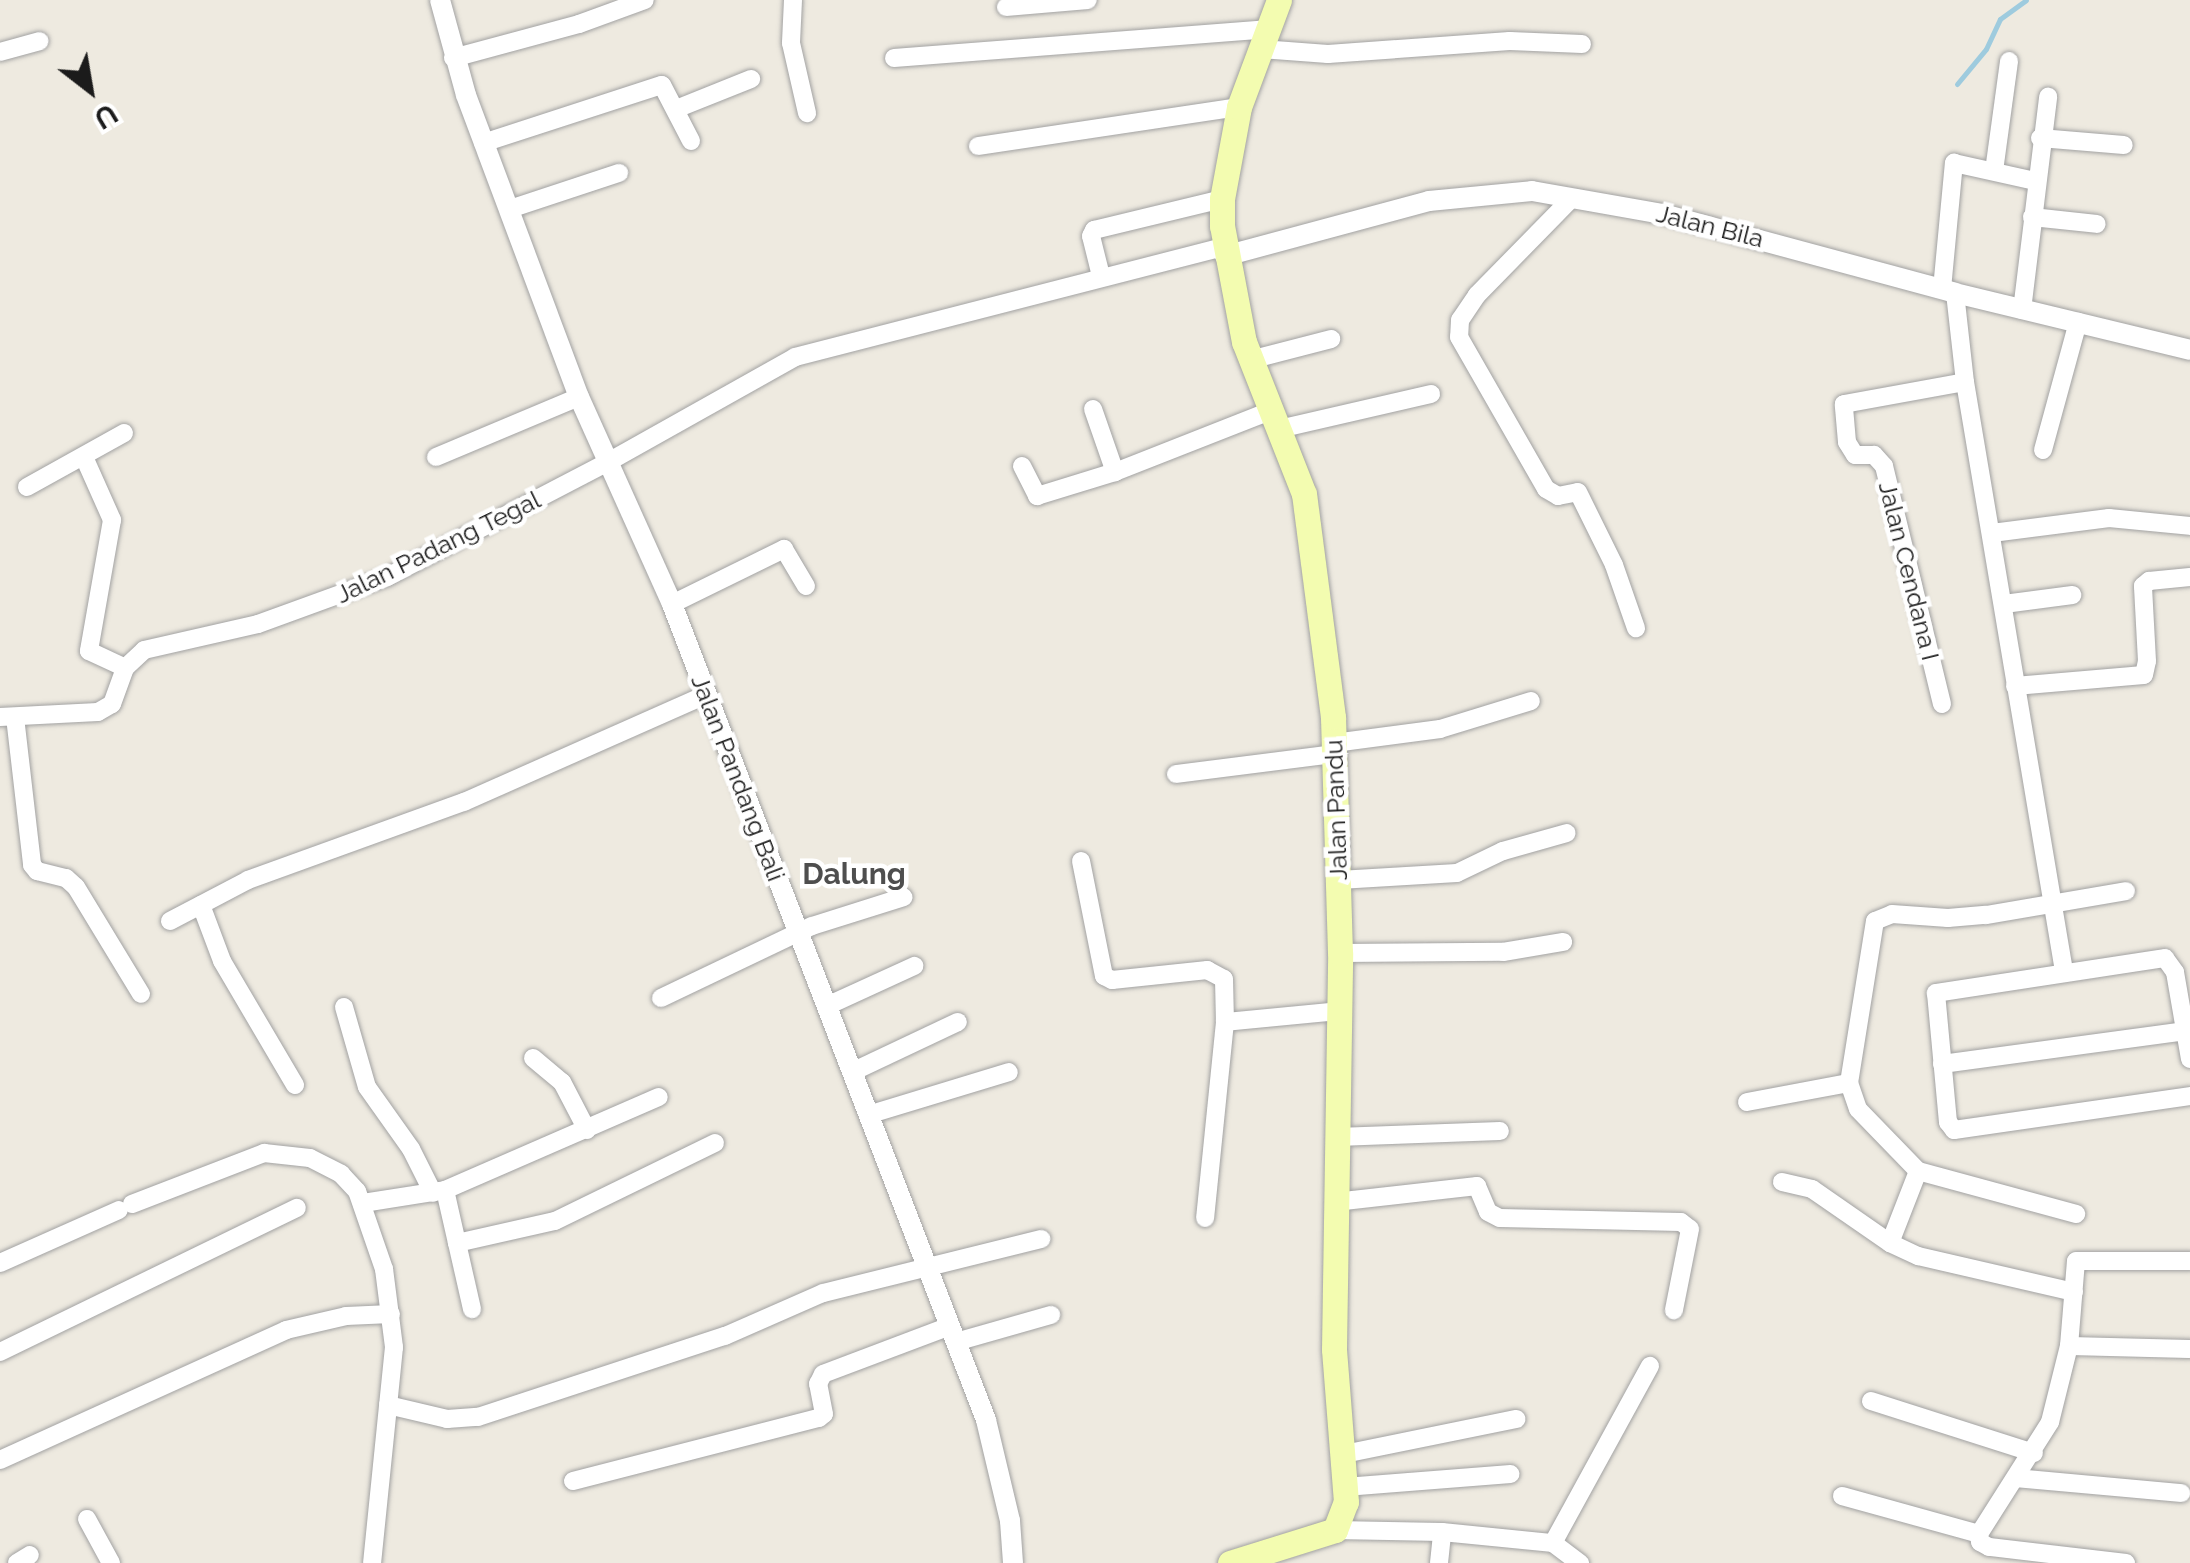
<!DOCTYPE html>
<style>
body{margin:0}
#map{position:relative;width:2190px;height:1563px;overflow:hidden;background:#eeeae0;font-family:Raleway,sans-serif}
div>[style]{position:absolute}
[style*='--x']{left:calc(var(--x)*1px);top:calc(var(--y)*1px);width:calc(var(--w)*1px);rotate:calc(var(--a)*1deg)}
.stream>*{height:5px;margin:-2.5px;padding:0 2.5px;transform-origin:2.5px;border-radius:2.5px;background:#9ecbde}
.roads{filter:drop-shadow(0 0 2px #a2a2a2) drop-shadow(0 0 2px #a2a2a2)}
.minor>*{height:18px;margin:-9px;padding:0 9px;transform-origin:9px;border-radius:9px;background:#fff}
.tertiary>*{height:20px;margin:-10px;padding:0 10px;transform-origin:10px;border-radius:10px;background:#fff}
.secondary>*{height:25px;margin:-12.5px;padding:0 12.5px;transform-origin:12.5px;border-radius:12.5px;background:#f3fcb0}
span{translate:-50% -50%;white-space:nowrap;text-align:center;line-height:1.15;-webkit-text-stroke:9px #fff;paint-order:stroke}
.street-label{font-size:25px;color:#1b1b1b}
.quarter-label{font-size:30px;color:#4e4e4e;font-weight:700}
.north{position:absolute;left:40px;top:40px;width:100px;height:100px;-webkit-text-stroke:8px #fff;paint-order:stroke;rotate:149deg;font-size:28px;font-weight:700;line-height:40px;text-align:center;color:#1b1b1b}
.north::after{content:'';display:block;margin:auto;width:35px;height:45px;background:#1b1b1b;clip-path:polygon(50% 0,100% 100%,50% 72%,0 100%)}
</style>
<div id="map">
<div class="stream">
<div style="--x:1957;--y:84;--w:45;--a:-50.4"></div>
<div style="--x:1986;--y:49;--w:33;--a:-65"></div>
<div style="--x:2000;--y:19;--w:32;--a:-36"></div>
</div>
<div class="roads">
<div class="minor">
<div style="--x:793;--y:0;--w:43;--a:92.7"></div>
<div style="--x:791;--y:43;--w:72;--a:77.1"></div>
<div style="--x:1006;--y:7;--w:82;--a:-4.9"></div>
<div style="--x:1261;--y:49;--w:67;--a:4.3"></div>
<div style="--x:1328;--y:54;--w:182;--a:-4.1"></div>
<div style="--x:1510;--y:41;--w:72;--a:2.4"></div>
<div style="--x:0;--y:52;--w:41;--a:-15.4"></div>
<div style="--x:453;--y:58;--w:131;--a:-15.1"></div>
<div style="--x:579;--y:24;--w:70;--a:-20"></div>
<div style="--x:894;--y:58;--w:377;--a:-4.4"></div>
<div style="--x:676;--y:109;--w:81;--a:-21.8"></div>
<div style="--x:2040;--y:138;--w:84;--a:4.8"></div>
<div style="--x:483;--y:143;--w:188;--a:-18"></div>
<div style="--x:662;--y:85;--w:63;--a:62.6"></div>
<div style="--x:978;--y:146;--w:264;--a:-8.5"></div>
<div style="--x:1994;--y:171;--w:111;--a:-82.2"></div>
<div style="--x:1572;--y:198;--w:136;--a:134.4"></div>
<div style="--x:1477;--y:295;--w:30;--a:124"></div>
<div style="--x:1460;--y:320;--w:17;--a:93"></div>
<div style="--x:1459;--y:337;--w:175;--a:60.2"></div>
<div style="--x:1546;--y:489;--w:14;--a:30"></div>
<div style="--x:1558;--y:496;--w:20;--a:-11"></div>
<div style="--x:1578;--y:492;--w:81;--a:63.7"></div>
<div style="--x:1614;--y:565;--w:67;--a:70.8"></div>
<div style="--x:510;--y:209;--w:115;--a:-18.3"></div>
<div style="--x:2032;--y:217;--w:65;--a:6.1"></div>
<div style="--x:1100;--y:272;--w:37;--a:-104"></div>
<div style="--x:1091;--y:236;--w:7;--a:-63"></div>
<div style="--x:1094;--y:230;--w:132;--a:-13.6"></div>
<div style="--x:1942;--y:289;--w:127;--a:-84.6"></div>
<div style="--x:1954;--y:163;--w:83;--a:12.5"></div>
<div style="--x:1955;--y:293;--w:90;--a:83.6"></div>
<div style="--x:1965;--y:382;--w:597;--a:80.46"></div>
<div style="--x:2022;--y:310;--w:215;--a:-83"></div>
<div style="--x:1250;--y:360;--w:84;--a:-14.5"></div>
<div style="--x:1093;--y:409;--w:67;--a:70.8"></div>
<div style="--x:1279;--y:429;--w:156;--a:-13"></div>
<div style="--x:2043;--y:450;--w:133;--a:-74.7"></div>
<div style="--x:84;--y:457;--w:69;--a:66"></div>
<div style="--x:112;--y:520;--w:133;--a:100"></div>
<div style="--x:89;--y:651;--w:40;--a:25"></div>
<div style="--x:436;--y:457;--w:155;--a:-22.8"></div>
<div style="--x:1022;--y:466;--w:34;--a:63"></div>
<div style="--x:1037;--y:496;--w:82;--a:-17.1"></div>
<div style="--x:1115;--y:472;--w:167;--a:-21.5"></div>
<div style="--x:27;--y:487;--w:111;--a:-29.1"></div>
<div style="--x:1992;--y:533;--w:118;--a:-7.3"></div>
<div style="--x:2109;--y:518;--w:81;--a:5.6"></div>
<div style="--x:672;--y:604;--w:125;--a:-26.2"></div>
<div style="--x:784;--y:549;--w:43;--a:59.3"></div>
<div style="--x:2004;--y:604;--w:69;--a:-7.5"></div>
<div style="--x:2015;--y:686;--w:129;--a:-4.9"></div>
<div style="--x:2144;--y:675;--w:14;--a:-78"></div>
<div style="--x:2147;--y:661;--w:75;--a:-93.1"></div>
<div style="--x:2143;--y:586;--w:8;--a:-40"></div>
<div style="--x:2149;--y:581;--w:41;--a:-5.6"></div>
<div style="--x:1942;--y:704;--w:245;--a:-103.7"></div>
<div style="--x:1884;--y:466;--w:15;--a:-132"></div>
<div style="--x:1874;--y:455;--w:19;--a:180"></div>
<div style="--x:1855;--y:455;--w:15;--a:-122"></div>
<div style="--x:1847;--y:442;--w:38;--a:-95"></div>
<div style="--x:1844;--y:404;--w:123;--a:-10.3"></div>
<div style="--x:0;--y:717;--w:98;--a:-2.9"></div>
<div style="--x:98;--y:712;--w:16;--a:-30"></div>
<div style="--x:112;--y:704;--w:38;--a:-70"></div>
<div style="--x:125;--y:668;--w:26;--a:-43"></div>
<div style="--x:144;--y:650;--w:117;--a:-12.8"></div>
<div style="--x:258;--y:624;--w:137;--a:-20"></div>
<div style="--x:387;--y:577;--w:251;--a:-27.5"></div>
<div style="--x:610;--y:461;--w:212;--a:-29.3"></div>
<div style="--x:795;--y:357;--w:443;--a:-14.4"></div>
<div style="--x:15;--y:717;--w:149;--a:83.4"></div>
<div style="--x:32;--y:865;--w:8;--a:50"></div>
<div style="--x:37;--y:871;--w:30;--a:14"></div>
<div style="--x:66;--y:878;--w:13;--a:42"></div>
<div style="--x:76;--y:887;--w:125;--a:58.7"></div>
<div style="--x:1334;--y:743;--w:107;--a:-7.5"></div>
<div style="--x:1440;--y:729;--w:95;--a:-17.1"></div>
<div style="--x:1176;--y:774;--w:159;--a:-7.2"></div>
<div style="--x:1081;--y:861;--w:117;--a:78.7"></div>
<div style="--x:1104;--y:976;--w:9;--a:27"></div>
<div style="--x:1112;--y:980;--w:96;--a:-6"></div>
<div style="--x:1207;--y:970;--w:19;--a:28"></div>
<div style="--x:1224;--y:979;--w:43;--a:88.7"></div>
<div style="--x:1225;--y:1022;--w:197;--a:95.8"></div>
<div style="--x:1339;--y:880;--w:118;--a:-3.4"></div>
<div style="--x:1457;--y:873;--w:51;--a:-25.6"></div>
<div style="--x:1503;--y:851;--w:66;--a:-15.7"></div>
<div style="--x:201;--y:905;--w:60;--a:69.4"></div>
<div style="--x:222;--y:961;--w:144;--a:59.5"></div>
<div style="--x:170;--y:921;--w:88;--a:-27.7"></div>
<div style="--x:248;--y:880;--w:230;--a:-19.9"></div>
<div style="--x:464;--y:802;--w:265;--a:-23.9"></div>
<div style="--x:1340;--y:953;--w:163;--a:-0.4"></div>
<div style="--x:1503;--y:952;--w:61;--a:-9.5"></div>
<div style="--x:661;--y:998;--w:167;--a:-25.5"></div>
<div style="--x:812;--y:926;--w:96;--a:-17.5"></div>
<div style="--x:829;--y:1005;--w:94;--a:-24.6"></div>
<div style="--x:344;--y:1007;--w:83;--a:74"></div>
<div style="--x:367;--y:1087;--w:76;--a:54.6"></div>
<div style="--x:411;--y:1149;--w:49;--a:63.4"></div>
<div style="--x:1225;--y:1022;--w:115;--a:-5.5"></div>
<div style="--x:533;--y:1058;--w:38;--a:40"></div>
<div style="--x:562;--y:1082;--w:54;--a:62.5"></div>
<div style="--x:2190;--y:1059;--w:88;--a:-99.8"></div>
<div style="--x:2175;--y:972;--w:17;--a:-126"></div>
<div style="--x:2165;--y:958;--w:232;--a:171.3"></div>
<div style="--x:1936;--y:993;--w:130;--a:84.7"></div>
<div style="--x:1948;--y:1122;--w:10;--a:53"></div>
<div style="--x:1954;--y:1130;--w:238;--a:-8.2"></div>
<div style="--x:1942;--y:1064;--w:246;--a:-7.7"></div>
<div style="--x:852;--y:1072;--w:117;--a:-25.3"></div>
<div style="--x:1747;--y:1102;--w:104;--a:-10.6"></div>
<div style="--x:871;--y:1114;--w:144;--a:-16.9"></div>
<div style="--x:1337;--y:1137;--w:163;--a:-2.1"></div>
<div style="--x:1918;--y:1171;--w:86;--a:-134.1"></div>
<div style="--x:1858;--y:1109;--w:28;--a:-109"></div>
<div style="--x:1849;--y:1083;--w:164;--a:-80.9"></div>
<div style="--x:1875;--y:921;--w:18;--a:-22"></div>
<div style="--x:1892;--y:914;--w:56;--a:4.1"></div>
<div style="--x:1948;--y:918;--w:38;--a:-5"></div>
<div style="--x:1986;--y:915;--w:142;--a:-9.7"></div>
<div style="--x:1918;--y:1171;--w:164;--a:15.2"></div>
<div style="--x:1782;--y:1182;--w:31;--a:13"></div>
<div style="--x:1812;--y:1189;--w:95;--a:34.7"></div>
<div style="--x:1890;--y:1243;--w:31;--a:25"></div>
<div style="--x:1918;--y:1256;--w:160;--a:13"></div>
<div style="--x:445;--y:1190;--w:54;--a:77.2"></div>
<div style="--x:457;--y:1243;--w:100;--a:-12.7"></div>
<div style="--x:555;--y:1221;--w:178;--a:-26"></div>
<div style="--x:1335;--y:1202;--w:143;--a:-6.4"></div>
<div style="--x:1477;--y:1186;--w:28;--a:67"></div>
<div style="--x:1488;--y:1212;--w:13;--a:27"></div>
<div style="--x:1500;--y:1218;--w:181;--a:1.3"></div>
<div style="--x:1681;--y:1222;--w:11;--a:38"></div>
<div style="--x:1690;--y:1229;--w:83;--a:101.2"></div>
<div style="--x:363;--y:1203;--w:83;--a:-9"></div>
<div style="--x:445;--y:1190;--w:233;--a:-23.5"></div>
<div style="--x:132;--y:1204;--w:142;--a:-21.1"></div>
<div style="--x:264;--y:1153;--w:46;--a:6.2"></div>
<div style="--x:310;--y:1158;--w:35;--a:27"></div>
<div style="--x:341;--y:1174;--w:23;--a:47"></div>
<div style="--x:357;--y:1191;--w:83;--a:70.9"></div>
<div style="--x:384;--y:1269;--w:79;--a:82.7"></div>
<div style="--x:394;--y:1347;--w:217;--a:95.8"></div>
<div style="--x:457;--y:1243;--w:68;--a:77.2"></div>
<div style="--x:1890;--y:1243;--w:77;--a:-68.7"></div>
<div style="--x:0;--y:1263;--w:130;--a:-24"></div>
<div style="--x:956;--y:1342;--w:99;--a:-15.9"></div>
<div style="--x:2069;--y:1346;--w:121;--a:1.4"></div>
<div style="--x:0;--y:1352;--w:330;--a:-25.9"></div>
<div style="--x:1871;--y:1401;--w:171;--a:17.7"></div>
<div style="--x:388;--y:1405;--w:61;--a:13.3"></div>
<div style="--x:447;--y:1419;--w:31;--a:-4"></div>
<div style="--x:478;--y:1417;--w:260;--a:-18.2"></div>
<div style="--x:725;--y:1336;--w:107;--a:-23.7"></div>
<div style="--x:823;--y:1293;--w:225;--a:-13.9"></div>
<div style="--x:1344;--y:1454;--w:176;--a:-11.5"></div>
<div style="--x:0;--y:1460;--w:314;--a:-24.4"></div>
<div style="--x:286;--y:1330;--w:62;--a:-13.1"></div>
<div style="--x:346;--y:1316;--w:45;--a:-2.5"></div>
<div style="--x:2016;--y:1478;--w:166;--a:5.2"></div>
<div style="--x:573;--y:1481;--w:254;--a:-14.4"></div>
<div style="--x:819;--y:1418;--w:6;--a:-39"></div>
<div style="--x:824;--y:1414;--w:31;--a:-101"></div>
<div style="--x:818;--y:1384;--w:11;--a:-63"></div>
<div style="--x:823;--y:1374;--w:136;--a:-20.7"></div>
<div style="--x:1345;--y:1487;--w:166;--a:-4.5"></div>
<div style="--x:1842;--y:1496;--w:142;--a:15.5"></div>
<div style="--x:87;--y:1519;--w:50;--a:61.4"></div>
<div style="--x:1335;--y:1530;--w:107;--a:1.1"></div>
<div style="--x:1442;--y:1532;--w:112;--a:5.7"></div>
<div style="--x:1553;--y:1543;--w:34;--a:37"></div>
<div style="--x:1553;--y:1543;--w:202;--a:-61.3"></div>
<div style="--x:17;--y:1563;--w:15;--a:-32"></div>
<div style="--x:1439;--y:1563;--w:31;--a:-84"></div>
<div style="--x:2126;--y:1563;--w:138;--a:-173.3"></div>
<div style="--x:1989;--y:1547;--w:10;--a:-151"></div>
<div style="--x:1980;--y:1542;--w:8;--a:-97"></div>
<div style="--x:1979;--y:1534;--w:133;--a:-57.6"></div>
<div style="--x:2050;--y:1422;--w:78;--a:-76"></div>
<div style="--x:2069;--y:1346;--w:85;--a:-85.3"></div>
<div style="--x:2076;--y:1261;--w:114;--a:0"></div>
</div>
<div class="tertiary">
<div style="--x:440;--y:0;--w:98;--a:74.7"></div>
<div style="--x:466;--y:95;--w:322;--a:69.5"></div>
<div style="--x:579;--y:397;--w:227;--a:65.8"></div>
<div style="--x:672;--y:604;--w:874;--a:68.95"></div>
<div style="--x:986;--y:1420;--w:104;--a:76.6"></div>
<div style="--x:1010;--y:1521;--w:42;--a:85.9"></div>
<div style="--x:1225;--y:256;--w:211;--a:-15.1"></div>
<div style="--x:1429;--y:201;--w:103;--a:-5.5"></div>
<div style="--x:1532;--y:191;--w:133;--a:10"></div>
<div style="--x:1663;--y:214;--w:302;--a:15.1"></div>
<div style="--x:1955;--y:293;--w:242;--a:13.6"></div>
</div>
<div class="secondary">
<div style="--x:1230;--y:1563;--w:110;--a:-17.4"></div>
<div style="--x:1335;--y:1530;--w:30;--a:-69"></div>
<div style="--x:1346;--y:1502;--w:153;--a:-94.5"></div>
<div style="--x:1334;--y:1349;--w:396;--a:-89.1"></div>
<div style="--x:1340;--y:953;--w:236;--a:-91.7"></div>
<div style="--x:1333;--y:717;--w:225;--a:-97.4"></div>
<div style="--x:1304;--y:494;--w:163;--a:-111.5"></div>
<div style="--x:1244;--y:342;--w:118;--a:-100.7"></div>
<div style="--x:1222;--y:226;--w:27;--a:-90"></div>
<div style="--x:1222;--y:199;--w:94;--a:-79.5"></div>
<div style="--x:1239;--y:107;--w:114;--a:-69.5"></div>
</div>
</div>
<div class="street-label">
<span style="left:1710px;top:226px;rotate:14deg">Jalan Bila</span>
<span style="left:438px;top:547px;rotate:-26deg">Jalan Padang Tegal</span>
<span style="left:1909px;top:571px;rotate:76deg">Jalan Cendana I</span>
<span style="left:738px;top:778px;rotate:69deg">Jalan Pandang Bali</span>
<span style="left:1336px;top:810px;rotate:-92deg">Jalan Pandu</span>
</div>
<div class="quarter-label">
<span style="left:854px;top:874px">Dalung</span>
</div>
<div class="north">U</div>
</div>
